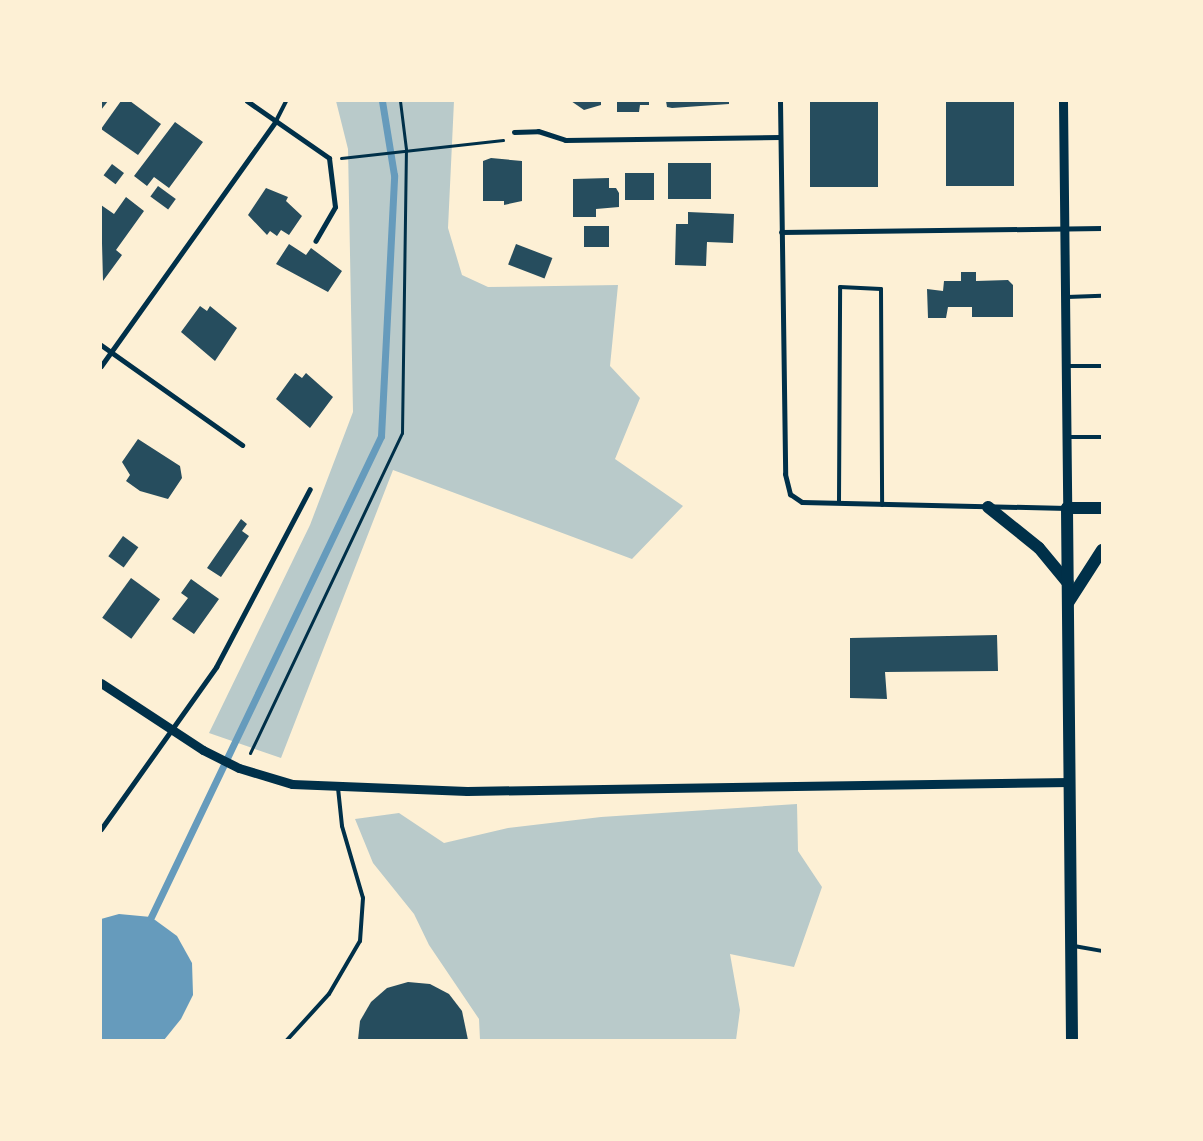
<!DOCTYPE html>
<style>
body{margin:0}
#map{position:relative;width:1203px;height:1141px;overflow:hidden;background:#fdf0d5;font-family:"Noto Sans",sans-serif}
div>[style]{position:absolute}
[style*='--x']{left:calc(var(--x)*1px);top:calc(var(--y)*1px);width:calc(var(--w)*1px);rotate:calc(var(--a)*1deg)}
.green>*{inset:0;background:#b9caca}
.water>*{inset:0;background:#669bbc}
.stream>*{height:7px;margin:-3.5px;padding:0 3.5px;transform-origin:3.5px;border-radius:3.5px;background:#669bbc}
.building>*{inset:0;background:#264d5e;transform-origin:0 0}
.path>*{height:3px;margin:-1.5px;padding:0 1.5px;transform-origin:1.5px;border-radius:1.5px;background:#003049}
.service>*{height:4px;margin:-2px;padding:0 2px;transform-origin:2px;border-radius:2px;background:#003049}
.minor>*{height:5px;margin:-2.5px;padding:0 2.5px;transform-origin:2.5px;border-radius:2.5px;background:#003049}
.tertiary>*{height:9px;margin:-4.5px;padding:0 4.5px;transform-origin:4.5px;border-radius:4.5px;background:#003049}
.primary>*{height:12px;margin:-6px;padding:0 6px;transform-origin:6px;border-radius:6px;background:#003049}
span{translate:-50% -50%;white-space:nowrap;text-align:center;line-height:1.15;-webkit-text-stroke:4.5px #fdf0d5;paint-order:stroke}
.frame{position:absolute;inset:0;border:102px solid #fdf0d5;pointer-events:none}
</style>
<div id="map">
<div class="green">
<div style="clip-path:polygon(336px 101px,454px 101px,448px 228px,462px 275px,488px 287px,618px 285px,610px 366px,640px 398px,615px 459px,683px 506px,632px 559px,393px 470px,281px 758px,209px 733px,310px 525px,353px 412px,348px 149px)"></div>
<div style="clip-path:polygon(797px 804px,798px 851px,822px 887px,794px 967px,730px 954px,740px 1010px,736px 1040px,480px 1040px,479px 1019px,429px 945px,414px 914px,373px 863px,355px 819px,399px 813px,444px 843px,508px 828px,601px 817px)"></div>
</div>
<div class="water">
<div style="clip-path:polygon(119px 914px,151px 917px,177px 936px,192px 963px,193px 995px,181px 1019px,164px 1040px,101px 1040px,101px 919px)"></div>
</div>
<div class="stream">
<div style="--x:151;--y:917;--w:533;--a:-64.44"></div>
<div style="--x:381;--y:436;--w:261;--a:-87.1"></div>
<div style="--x:394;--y:175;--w:75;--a:-99.2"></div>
</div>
<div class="building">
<div style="clip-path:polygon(101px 101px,108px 101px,101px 110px)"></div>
<div style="clip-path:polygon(121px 101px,130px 101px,161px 124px,138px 155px,101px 129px)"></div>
<div style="clip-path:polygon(571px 101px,601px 101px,601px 105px,584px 110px)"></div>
<div style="clip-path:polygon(617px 101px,649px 101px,649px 105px,640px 105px,639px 112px,617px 112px)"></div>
<div style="clip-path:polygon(666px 101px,729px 101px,729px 104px,672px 108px,667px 107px)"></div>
<div style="left:810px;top:101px;width:68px;height:86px"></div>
<div style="left:946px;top:101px;width:68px;height:85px"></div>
<div style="clip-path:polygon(175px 122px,203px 142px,169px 188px,154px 177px,147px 186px,134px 176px)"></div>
<div style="clip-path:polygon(491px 158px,522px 161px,522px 201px,504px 205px,504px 201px,483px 201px,483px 161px)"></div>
<div style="left:668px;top:163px;width:43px;height:36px"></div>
<div style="left:112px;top:164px;width:15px;height:14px;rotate:37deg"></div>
<div style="left:625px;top:173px;width:29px;height:27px"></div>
<div style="clip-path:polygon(609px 178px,609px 188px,616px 188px,619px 193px,619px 207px,596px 209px,596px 217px,573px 217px,573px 179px)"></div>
<div style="left:158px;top:186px;width:22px;height:13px;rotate:36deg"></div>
<div style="clip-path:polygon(266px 188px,288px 197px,286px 201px,302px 216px,289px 235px,281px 230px,277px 236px,270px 231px,267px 235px,248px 215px)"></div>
<div style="clip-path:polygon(126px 197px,144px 211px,116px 250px,122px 255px,103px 281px,101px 205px,114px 214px)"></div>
<div style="clip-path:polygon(688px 212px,734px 214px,733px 243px,707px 242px,706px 266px,675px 265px,676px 224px,688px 224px)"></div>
<div style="left:584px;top:226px;width:25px;height:21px"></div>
<div style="clip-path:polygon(289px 244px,306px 255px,311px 248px,342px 271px,328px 292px,276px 264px)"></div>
<div style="left:516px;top:244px;width:39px;height:22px;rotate:21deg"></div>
<div style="clip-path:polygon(961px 272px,976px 272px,976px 281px,1008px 280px,1013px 285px,1013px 317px,972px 317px,972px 307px,948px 307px,946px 318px,928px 318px,927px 289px,943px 291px,944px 281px,961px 281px)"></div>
<div style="clip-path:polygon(200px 306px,207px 311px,210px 306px,237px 328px,215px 361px,181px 332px)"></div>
<div style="clip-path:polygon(295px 373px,302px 378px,306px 373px,333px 397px,310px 428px,276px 399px)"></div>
<div style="clip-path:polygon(138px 439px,180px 466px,182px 478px,168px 499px,140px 491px,126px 481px,130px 475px,122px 462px)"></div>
<div style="clip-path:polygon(241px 519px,247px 524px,242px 531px,249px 536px,221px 577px,207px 568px)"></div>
<div style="left:123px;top:536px;width:19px;height:25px;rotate:36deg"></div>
<div style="left:131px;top:578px;width:36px;height:49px;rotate:36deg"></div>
<div style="clip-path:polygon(191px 579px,219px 599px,194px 634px,172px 619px,188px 598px,181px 593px)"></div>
<div style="clip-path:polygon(997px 635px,998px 671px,885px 672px,887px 699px,850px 698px,850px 638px)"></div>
<div style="clip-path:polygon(408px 982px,430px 984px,449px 994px,462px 1011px,468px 1040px,358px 1040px,360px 1021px,371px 1002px,387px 988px)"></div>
</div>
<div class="path">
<div style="--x:341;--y:158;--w:163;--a:-6.3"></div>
<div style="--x:250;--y:753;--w:354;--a:-64.6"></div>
<div style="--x:402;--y:433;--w:284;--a:-89.2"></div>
<div style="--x:406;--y:149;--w:48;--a:-97.1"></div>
</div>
<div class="service">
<div style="--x:276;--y:121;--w:22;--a:-63"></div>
<div style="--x:1067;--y:297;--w:35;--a:-2"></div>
<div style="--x:1066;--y:366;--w:36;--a:0"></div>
<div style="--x:1067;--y:437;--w:35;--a:0"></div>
<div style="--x:839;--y:503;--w:216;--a:-89.7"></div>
<div style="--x:840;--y:287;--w:41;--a:2.8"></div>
<div style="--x:881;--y:289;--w:216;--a:89.7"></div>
<div style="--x:1074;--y:946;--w:28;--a:10"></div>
<div style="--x:287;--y:1040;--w:62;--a:-47.6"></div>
<div style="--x:329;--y:994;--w:61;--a:-59.7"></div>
<div style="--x:360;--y:941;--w:43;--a:-86"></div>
<div style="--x:363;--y:898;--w:75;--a:-106.3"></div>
<div style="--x:342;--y:826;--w:38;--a:-96"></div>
</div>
<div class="minor">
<div style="--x:247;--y:101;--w:100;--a:34.8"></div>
<div style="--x:329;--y:158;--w:49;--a:83"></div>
<div style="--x:335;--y:207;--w:39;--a:120"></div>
<div style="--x:780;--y:101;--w:373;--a:89.2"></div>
<div style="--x:785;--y:474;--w:21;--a:76"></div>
<div style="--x:790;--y:494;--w:14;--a:34"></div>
<div style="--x:802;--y:502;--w:265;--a:1.3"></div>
<div style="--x:514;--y:132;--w:24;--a:-2"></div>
<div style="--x:538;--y:131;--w:28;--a:18"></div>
<div style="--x:565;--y:140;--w:215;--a:-0.8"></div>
<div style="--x:781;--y:232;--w:321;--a:-0.7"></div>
<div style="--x:101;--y:345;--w:173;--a:35.3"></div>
<div style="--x:101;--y:366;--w:301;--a:-54.5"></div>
<div style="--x:101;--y:829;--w:199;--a:-54.6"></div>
<div style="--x:216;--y:667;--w:201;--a:-62.2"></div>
</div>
<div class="tertiary">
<div style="--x:1063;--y:101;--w:407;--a:89.4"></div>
<div style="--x:101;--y:683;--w:122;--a:33.3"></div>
<div style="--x:203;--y:750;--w:40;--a:26.6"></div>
<div style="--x:239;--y:768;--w:55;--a:16.8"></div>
<div style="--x:292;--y:784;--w:175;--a:2.3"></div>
<div style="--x:467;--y:791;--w:603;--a:-0.86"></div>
</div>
<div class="primary">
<div style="--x:988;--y:507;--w:65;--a:38.8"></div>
<div style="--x:1039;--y:548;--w:45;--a:50.4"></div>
<div style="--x:1068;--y:603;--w:63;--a:-57.3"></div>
<div style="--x:1072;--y:1040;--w:532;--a:-90.54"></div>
<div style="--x:1067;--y:508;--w:35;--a:0"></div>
</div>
<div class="frame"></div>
</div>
